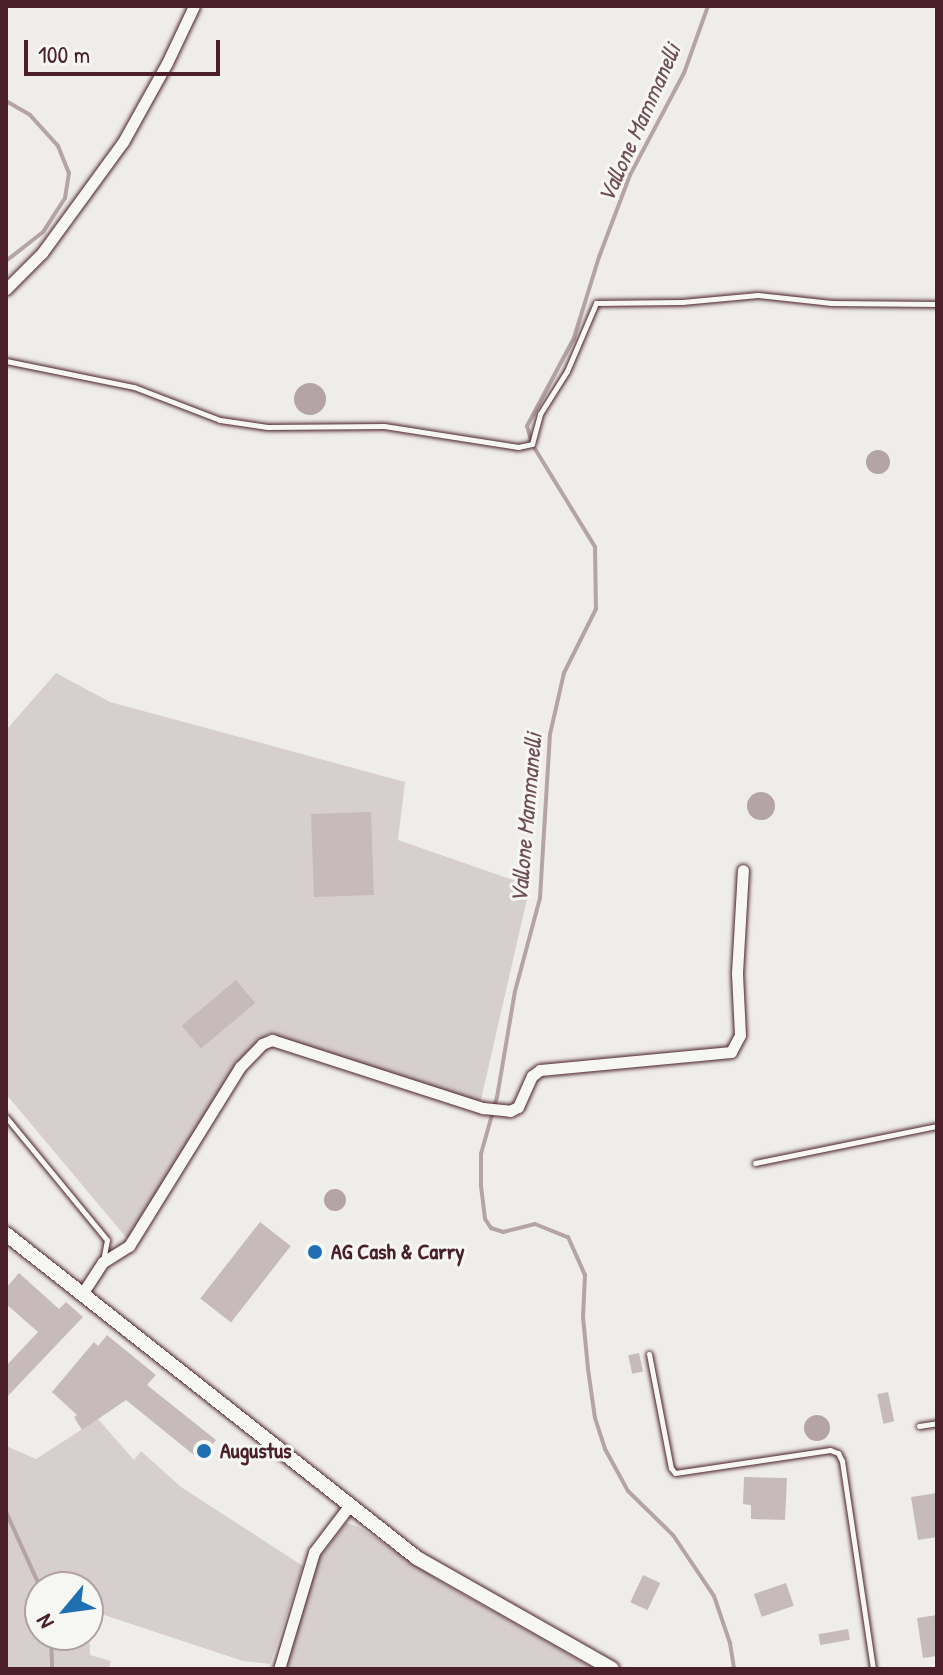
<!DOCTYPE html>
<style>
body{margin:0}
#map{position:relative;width:943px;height:1675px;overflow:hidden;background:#efedea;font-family:"Patrick Hand",sans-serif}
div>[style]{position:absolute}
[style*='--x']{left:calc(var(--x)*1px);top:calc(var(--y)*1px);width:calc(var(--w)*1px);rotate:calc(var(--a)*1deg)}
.green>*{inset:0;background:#d7cfce}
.water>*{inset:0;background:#b4a4a5}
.round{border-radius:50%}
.stream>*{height:4px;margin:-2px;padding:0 2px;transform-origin:2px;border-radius:2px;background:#b4a4a5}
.building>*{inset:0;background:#c6babb;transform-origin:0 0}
.roads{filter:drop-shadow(0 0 2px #4a1f2b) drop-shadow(0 0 2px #4a1f2b)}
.service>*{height:5px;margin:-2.5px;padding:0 2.5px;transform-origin:2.5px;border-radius:2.5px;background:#f6f6f2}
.minor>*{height:11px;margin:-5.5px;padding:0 5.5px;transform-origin:5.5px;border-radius:5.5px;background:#f6f6f2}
.secondary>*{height:14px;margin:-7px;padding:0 7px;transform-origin:7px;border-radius:7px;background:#f6f6f2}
.dots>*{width:22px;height:22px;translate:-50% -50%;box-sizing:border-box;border:4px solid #f6f6f2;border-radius:50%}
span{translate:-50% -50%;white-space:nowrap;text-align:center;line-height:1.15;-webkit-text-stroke:6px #f6f6f2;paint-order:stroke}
.poi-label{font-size:22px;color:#4a1f2b;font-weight:700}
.left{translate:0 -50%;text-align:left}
.water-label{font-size:24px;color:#6f4e56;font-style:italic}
.frame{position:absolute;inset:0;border:8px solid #4a1f2b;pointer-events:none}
.north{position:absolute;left:24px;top:1571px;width:80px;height:80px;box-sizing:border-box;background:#f6f6f2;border:2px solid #b1a0a2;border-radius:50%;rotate:241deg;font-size:22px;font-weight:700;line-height:32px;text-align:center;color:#4a1f2b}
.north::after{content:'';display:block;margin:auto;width:28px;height:36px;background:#1f6fb2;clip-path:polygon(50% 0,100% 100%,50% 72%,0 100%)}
.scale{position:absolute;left:24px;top:40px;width:196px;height:36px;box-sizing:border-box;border:4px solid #4a1f2b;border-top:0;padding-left:10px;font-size:24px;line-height:28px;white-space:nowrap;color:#4a1f2b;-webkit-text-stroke:6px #f6f6f2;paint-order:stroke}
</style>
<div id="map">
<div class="green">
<div style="clip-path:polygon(56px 673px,110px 702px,405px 782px,398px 840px,530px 886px,480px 1104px,268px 1033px,236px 1068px,129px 1241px,6px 1094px,6px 730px)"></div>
<div style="clip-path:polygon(evenodd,98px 1419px,134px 1460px,141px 1451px,181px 1487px,303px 1566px,270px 1664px,243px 1661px,89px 1610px,90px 1655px,111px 1661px,109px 1669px,6px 1669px,6px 1446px,36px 1459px,98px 1419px,40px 1587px,88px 1587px,88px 1635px,40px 1635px,40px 1587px)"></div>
<div style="clip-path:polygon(346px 1523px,359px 1527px,446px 1585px,595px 1669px,286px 1669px,293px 1633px,318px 1559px)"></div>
</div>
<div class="water">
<div class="round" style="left:294px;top:383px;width:32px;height:32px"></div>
<div class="round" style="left:866px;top:450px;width:24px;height:24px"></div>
<div class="round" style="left:747px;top:792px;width:28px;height:28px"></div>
<div class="round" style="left:324px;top:1189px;width:22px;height:22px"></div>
<div class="round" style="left:804px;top:1415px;width:26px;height:26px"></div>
</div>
<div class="stream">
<div style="--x:708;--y:6;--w:71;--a:109.7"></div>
<div style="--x:684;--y:73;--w:115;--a:117.9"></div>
<div style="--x:630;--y:175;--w:88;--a:110.7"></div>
<div style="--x:599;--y:257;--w:85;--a:107.2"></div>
<div style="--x:574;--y:338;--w:100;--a:118.1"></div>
<div style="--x:527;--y:426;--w:19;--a:74"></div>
<div style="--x:532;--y:444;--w:121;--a:58.5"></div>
<div style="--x:595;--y:547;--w:62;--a:89.1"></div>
<div style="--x:596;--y:609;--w:72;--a:116.6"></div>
<div style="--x:564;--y:673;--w:63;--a:102.9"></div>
<div style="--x:550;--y:734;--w:164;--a:93.5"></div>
<div style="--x:540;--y:898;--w:96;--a:105"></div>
<div style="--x:515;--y:991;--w:108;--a:99.6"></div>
<div style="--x:497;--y:1097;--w:59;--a:105.7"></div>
<div style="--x:481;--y:1154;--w:32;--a:90"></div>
<div style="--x:481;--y:1186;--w:33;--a:83"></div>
<div style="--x:485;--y:1219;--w:11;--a:56"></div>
<div style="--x:491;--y:1228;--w:13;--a:18"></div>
<div style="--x:503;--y:1232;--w:33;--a:-14"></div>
<div style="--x:535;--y:1224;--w:35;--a:22"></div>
<div style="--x:568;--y:1237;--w:42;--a:65.9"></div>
<div style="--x:585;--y:1275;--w:42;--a:92.7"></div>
<div style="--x:583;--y:1317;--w:52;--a:84.5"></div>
<div style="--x:588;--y:1369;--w:49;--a:81.9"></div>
<div style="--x:595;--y:1418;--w:33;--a:72"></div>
<div style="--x:605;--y:1449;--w:48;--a:61.3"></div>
<div style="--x:628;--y:1491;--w:63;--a:44.4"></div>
<div style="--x:673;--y:1535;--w:73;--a:56.1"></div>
<div style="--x:714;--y:1596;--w:50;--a:71.2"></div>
<div style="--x:730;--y:1643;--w:26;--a:81"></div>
<div style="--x:6;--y:101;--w:28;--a:30"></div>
<div style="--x:30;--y:115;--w:42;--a:47.9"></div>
<div style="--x:58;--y:146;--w:29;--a:68"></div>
<div style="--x:69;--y:173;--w:25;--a:99"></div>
<div style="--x:65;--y:198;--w:40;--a:122.9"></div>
<div style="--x:43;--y:232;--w:47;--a:141.9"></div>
<div style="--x:6;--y:1512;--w:82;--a:65.6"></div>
<div style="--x:51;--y:1635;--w:34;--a:88"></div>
</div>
<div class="building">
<div style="left:371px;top:812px;width:83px;height:60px;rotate:88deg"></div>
<div style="left:236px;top:980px;width:30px;height:71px;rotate:50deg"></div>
<div style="left:260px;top:1222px;width:39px;height:97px;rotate:38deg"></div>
<div style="clip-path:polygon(19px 1273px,59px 1309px,66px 1302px,83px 1317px,6px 1398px,6px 1366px,38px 1332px,6px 1304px,6px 1288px)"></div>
<div style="clip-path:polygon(107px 1335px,156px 1375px,147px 1385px,216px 1440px,200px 1460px,126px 1400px,82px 1430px,74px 1417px,77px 1415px,52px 1392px,94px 1342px,98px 1346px)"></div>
<div style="left:639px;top:1353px;width:19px;height:11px;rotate:78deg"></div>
<div style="left:888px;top:1392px;width:30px;height:11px;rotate:78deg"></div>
<div style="clip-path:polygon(744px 1477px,787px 1478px,785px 1520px,751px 1519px,751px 1505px,743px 1504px)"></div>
<div style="clip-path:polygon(937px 1493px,937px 1537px,918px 1540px,911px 1497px)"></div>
<div style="left:643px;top:1575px;width:19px;height:30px;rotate:25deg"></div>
<div style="left:786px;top:1583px;width:24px;height:34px;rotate:71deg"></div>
<div style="clip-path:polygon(937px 1615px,937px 1656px,923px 1658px,917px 1618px)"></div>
<div style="left:848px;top:1629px;width:11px;height:30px;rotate:80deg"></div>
</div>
<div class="roads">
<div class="service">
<div style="--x:6;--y:361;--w:131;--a:11.5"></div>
<div style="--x:134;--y:387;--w:92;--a:21"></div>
<div style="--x:220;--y:420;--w:48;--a:8.5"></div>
<div style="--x:267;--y:427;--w:117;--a:-0.5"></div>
<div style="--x:384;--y:426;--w:136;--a:8.9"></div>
<div style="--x:518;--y:447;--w:14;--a:-12"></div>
<div style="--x:532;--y:444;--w:31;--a:-75"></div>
<div style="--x:540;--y:414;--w:51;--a:-57.9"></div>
<div style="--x:567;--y:371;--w:74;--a:-66.9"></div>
<div style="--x:596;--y:303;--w:86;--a:-0.7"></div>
<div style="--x:682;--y:302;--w:76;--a:-5.3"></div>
<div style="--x:758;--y:295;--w:74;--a:6.2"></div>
<div style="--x:832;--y:303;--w:105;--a:0.5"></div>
<div style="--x:6;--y:1117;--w:159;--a:50.6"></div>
<div style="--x:107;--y:1240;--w:21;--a:101"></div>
<div style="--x:755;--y:1163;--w:186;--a:-11.5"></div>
<div style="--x:649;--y:1354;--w:116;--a:79.1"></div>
<div style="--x:671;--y:1468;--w:6;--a:51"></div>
<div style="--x:675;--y:1473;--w:157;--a:-8.4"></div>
<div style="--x:830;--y:1450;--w:9;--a:21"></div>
<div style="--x:838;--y:1453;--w:9;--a:63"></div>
<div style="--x:842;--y:1461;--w:210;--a:81.5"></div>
<div style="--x:919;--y:1426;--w:18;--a:-9"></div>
</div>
<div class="minor">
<div style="--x:6;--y:289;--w:51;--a:-45"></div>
<div style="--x:42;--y:253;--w:137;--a:-53.9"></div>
<div style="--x:123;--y:142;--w:90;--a:-60.9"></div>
<div style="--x:167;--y:63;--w:63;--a:-64.7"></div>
<div style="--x:82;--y:1294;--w:38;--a:-57"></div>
<div style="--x:103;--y:1262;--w:31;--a:-32"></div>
<div style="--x:129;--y:1246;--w:211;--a:-58.2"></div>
<div style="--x:240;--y:1067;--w:32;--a:-46"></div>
<div style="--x:262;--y:1044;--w:11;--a:-22"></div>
<div style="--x:272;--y:1040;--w:222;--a:17.9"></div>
<div style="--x:483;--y:1108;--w:27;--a:6"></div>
<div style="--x:510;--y:1111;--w:9;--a:-27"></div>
<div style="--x:518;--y:1107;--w:34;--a:-66"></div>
<div style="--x:532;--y:1076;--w:10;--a:-37"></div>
<div style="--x:540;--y:1070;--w:192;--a:-5.4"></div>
<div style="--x:731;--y:1052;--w:19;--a:-62"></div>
<div style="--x:740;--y:1035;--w:62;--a:-92.8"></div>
<div style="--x:737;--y:973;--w:103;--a:-86.7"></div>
<div style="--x:279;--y:1669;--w:122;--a:-73.3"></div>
<div style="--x:314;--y:1552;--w:58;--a:-52.7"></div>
</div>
<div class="secondary">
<div style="--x:6;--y:1234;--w:523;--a:38.25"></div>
<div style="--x:417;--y:1558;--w:224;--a:29.6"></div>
</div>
</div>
<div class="dots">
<div style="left:315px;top:1252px;background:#1f6fb2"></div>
<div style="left:204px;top:1451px;background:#1f6fb2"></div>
</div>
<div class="poi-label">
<span class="left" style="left:331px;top:1252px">AG Cash &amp; Carry</span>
<span class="left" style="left:220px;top:1451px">Augustus</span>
</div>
<div class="water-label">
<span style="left:639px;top:123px;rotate:-66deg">Vallone Mammanelli</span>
<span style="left:526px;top:818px;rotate:-85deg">Vallone Mammanelli</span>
</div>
<div class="frame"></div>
<div class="north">N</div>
<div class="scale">100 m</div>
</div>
